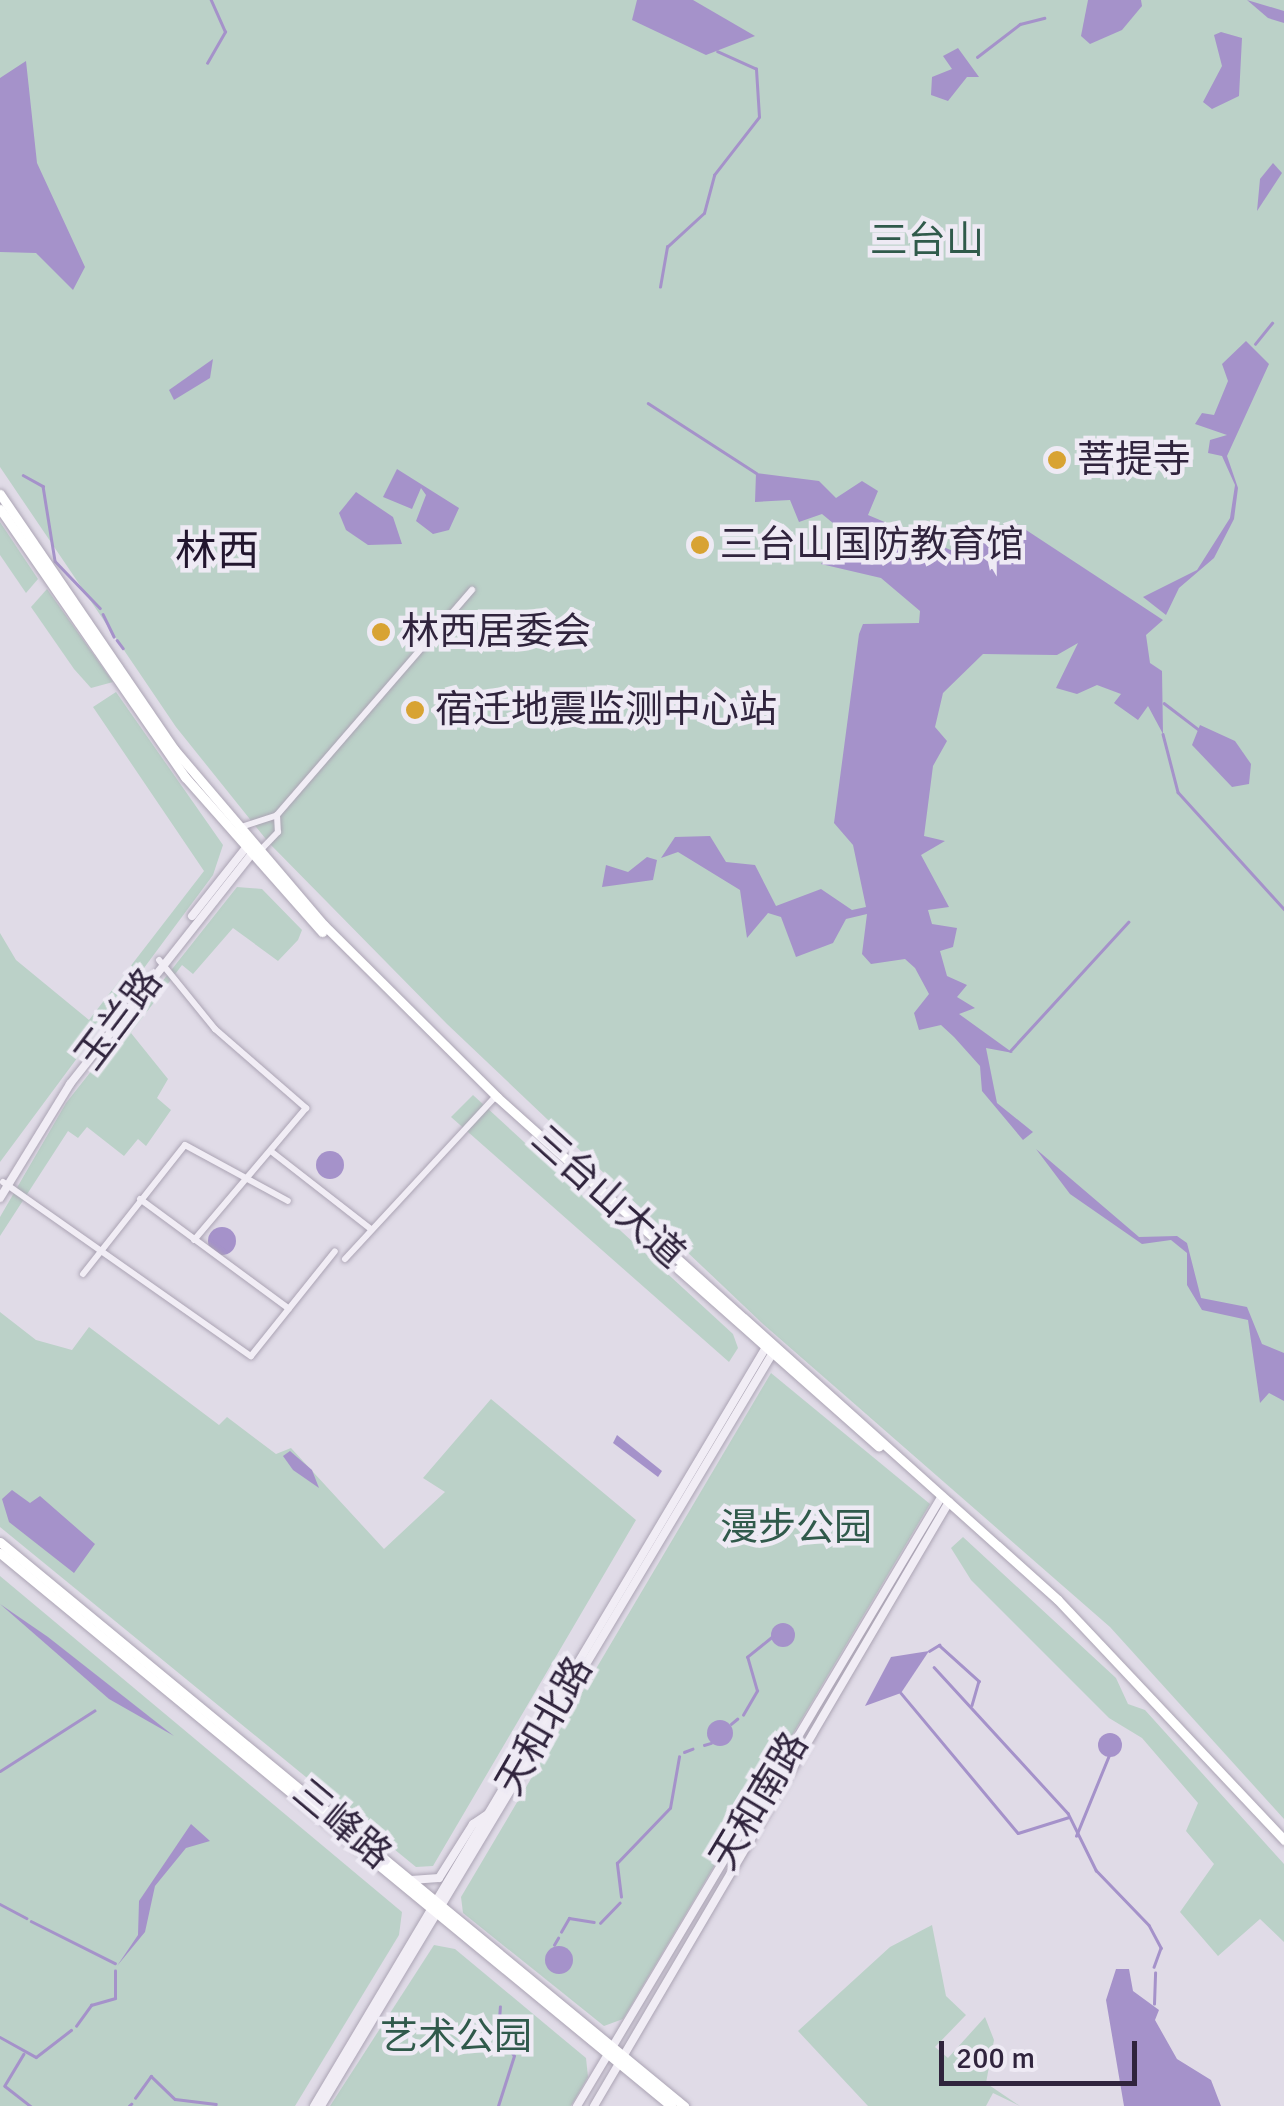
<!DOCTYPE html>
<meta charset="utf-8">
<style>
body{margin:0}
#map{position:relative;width:1284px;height:2106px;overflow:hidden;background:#e0dbe7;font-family:Signika,"Noto Sans SC",sans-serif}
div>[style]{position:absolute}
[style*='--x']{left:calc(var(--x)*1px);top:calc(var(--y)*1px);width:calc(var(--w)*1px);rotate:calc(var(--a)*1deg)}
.green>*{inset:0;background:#bbd1c8}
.water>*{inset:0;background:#a592ca}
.round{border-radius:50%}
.stream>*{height:2.5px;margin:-1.25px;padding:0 1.25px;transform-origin:1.25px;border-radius:1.25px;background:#a592ca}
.roads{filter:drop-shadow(0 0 2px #aba4b4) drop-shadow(0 0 2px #aba4b4)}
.minor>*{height:6px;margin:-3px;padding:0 3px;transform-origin:3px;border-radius:3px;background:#f1edf5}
.tertiary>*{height:8px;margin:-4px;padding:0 4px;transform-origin:4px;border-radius:4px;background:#f1edf5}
.secondary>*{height:9px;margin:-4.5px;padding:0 4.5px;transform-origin:4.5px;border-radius:4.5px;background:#fff}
.dots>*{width:28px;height:28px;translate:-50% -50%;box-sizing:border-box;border:5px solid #eeeaf4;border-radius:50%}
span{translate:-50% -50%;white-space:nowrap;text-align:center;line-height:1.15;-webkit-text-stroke:9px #eeeaf4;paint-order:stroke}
.park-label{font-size:38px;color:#305a4b}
.poi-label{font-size:38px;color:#30243d}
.left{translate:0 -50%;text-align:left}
.street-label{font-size:38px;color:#30243d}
.quarter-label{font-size:42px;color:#22162e}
.scale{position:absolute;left:939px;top:2041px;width:198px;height:45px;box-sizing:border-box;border:5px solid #30243d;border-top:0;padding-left:12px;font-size:30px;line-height:35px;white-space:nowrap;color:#30243d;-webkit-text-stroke:8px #eeeaf4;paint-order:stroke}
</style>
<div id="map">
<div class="green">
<div style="clip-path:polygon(0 0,1284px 0,1284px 1819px,1110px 1627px,763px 1324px,447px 1024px,269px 843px,176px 727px,0 467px)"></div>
<div style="clip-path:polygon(0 522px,38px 579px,26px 593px,0 555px)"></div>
<div style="clip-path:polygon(47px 589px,113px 682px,91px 688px,74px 669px,31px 607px)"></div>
<div style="clip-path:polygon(116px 692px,223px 845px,213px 875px,0 1162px,0 933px,16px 960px,89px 1020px,204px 871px,93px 707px)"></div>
<div style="clip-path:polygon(237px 887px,262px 889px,302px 930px,298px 940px,278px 961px,233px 928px,193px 974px,182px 965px,131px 1033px,168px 1079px,157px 1098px,171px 1110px,146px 1146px,138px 1139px,124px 1156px,87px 1127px,78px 1138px,68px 1131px,0 1236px,0 1217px,66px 1103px)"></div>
<div style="clip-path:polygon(473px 1095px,733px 1334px,738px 1348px,729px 1362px,451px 1117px)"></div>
<div style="clip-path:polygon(0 1312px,36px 1340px,72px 1350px,89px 1327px,219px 1425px,227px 1417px,276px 1454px,291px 1448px,384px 1549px,445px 1492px,423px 1478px,491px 1399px,636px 1520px,433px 1866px,416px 1867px,0 1527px)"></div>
<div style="clip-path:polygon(771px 1373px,930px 1504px,623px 2019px,604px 2026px,463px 1913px,461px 1897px)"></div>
<div style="clip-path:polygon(963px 1537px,1116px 1678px,1128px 1704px,1145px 1710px,1284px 1864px,1284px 1942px,1260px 1919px,1218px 1956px,1180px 1912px,1214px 1864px,1186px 1831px,1198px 1803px,1142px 1738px,1109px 1718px,971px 1580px,951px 1548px)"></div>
<div style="clip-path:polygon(0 1576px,402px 1912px,399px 1935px,295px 2106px,0 2106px)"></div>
<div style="clip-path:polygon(932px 1925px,946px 1996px,966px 2015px,935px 2047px,948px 2058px,985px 2017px,994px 2040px,986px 2083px,1020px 2106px,993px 2093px,986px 2106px,868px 2106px,798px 2031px,890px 1947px)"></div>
<div style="clip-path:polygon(434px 1945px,455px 1949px,586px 2058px,588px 2077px,571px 2106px,330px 2106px)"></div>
</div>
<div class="water">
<div style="clip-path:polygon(637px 0,693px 0,755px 36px,706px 55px,632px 20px)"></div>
<div style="clip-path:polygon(1088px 0,1141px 0,1142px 6px,1122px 30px,1090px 44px,1081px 36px)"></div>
<div style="clip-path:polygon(1247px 0,1284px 11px,1284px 23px,1268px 18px)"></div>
<div style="clip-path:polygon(1221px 32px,1242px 38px,1239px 96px,1212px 109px,1203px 102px,1222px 66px,1214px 35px)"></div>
<div style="clip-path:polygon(958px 48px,979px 77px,967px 77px,948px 101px,931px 95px,932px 77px,952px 69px,943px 56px)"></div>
<div style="clip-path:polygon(26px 61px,37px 163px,85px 267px,73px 290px,36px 253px,0 252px,0 78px)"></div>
<div style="clip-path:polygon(1273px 163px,1282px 173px,1257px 211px,1260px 179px)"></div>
<div style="clip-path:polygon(1246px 341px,1269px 364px,1227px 456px,1238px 488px,1234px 519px,1214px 558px,1179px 588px,1166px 615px,1143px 597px,1197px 570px,1230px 518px,1235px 485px,1222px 456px,1208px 453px,1210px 440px,1227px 435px,1195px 424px,1202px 413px,1214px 415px,1228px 381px,1222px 364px)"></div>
<div style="clip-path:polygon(213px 359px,210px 378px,174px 400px,169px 390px)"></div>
<div style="clip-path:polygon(397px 469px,459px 508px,449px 530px,433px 534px,416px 521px,426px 495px,421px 488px,412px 509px,383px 497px)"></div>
<div style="clip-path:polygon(756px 473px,819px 481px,836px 498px,862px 481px,878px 491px,868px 515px,953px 551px,1017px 524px,1163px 620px,1146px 635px,1150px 663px,1162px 671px,1163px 734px,1148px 706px,1138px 720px,1114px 703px,1121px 694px,1097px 685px,1077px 694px,1056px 688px,1078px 643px,1057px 655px,983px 654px,943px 693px,935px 727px,947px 741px,933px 766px,924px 836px,945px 841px,921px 855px,949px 907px,928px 910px,932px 924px,957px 928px,953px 947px,940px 951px,947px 976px,967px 985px,957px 997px,975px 1008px,959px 1014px,1013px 1053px,986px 1048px,997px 1103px,1033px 1132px,1023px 1140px,982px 1091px,980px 1066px,954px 1037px,941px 1025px,919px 1030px,914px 1013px,929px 994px,915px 968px,905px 959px,871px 964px,862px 954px,867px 914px,846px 919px,833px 943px,796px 957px,781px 917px,768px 913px,747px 938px,740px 890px,678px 852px,661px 858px,675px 837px,710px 836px,726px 862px,755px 865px,776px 906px,821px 889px,852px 910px,866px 907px,853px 845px,834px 823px,859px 634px,863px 624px,919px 623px,920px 611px,881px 578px,821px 564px,827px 557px,817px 553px,862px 547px,822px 514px,799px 522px,790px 500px,755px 502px)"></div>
<div style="clip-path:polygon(356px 492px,393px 517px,402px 544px,368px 545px,346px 530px,339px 513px)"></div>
<div style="clip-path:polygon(1200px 725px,1235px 741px,1251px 764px,1249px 784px,1232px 787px,1192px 745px)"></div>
<div style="clip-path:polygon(647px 857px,657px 860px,653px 880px,602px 887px,606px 865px,628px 872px)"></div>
<div style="clip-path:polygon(1036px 1149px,1139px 1237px,1177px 1236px,1187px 1243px,1201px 1298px,1247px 1307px,1262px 1344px,1284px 1353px,1284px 1401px,1269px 1393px,1260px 1403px,1248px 1320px,1202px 1310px,1187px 1285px,1187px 1253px,1171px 1240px,1142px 1244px,1070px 1194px)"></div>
<div class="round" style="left:316px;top:1151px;width:28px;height:28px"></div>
<div class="round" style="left:208px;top:1227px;width:28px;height:28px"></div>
<div style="clip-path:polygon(617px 1435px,662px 1471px,658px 1477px,613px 1443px)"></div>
<div style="clip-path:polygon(290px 1451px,312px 1470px,319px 1488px,293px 1470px,283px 1456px)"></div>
<div style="clip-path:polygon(12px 1490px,30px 1503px,40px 1496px,95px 1544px,74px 1573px,9px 1522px,2px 1499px)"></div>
<div style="clip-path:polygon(0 1604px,48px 1637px,174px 1736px,109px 1699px)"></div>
<div class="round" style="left:771px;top:1623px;width:24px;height:24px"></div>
<div style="clip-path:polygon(929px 1651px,901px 1693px,865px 1706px,891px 1657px)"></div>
<div class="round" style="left:707px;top:1720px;width:26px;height:26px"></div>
<div class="round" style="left:1098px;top:1733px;width:24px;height:24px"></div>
<div style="clip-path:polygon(191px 1824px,210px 1841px,186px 1848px,155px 1886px,145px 1932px,117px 1966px,138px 1935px,139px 1901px)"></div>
<div class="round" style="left:545px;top:1946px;width:28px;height:28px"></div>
<div style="clip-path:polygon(1116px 1969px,1129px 1969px,1133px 1991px,1159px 2010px,1155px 2020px,1177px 2059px,1211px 2080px,1221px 2106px,1124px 2106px,1106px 2000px)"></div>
</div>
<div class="stream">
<div style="--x:977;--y:57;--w:54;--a:-37.5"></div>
<div style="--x:1020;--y:24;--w:25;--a:-14"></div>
<div style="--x:207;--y:63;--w:36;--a:-60"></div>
<div style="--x:225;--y:32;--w:35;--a:-114"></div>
<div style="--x:660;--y:287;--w:41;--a:-80.1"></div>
<div style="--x:667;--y:247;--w:50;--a:-42.6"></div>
<div style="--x:704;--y:213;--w:39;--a:-75"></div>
<div style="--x:714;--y:175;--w:73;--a:-52.2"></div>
<div style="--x:759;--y:117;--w:48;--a:-93.6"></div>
<div style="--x:756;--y:69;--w:42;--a:-155.9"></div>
<div style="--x:1255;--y:344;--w:27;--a:-51"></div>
<div style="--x:648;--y:403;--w:129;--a:32.9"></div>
<div style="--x:23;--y:475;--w:23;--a:29"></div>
<div style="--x:43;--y:486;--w:76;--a:80.9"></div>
<div style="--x:55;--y:561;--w:65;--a:46.2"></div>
<div style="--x:103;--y:614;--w:25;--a:64"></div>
<div style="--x:117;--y:640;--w:10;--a:53"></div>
<div style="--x:1164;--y:703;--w:43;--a:37.4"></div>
<div style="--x:1163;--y:734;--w:60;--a:75.5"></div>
<div style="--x:1178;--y:792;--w:158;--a:47.8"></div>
<div style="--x:1010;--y:1051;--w:175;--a:-47.5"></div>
<div style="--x:929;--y:1651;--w:12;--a:-31"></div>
<div style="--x:939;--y:1645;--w:54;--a:42"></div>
<div style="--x:979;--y:1681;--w:25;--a:106"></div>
<div style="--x:934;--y:1667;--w:198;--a:47.5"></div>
<div style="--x:1068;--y:1813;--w:64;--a:63.8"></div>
<div style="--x:1096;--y:1870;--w:76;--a:46.1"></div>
<div style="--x:1149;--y:1925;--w:26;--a:62"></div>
<div style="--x:1161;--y:1948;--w:20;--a:110"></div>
<div style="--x:901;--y:1693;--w:182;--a:50.1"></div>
<div style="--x:1018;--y:1833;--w:53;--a:-17.4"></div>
<div style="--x:743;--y:1715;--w:28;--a:-60"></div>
<div style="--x:757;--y:1691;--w:35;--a:-106"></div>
<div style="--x:747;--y:1657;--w:32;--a:-39"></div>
<div style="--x:731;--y:1724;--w:8;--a:-40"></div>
<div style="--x:704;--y:1745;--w:7;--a:-16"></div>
<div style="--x:684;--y:1752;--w:9;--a:-21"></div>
<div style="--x:0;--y:1771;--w:112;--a:-32.6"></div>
<div style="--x:1076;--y:1836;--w:87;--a:-67.8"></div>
<div style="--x:621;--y:1897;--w:34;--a:-97"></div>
<div style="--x:617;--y:1863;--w:76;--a:-46.1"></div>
<div style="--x:670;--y:1808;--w:52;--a:-80"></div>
<div style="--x:0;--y:1904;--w:30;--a:28"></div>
<div style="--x:31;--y:1921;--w:94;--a:26.6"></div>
<div style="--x:600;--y:1923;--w:28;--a:-46"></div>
<div style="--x:561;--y:1932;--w:16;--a:-60"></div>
<div style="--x:569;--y:1918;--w:25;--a:9"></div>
<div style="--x:554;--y:1945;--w:8;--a:-60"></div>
<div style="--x:1154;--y:2004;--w:31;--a:-88"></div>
<div style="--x:76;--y:2026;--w:26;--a:-54"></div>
<div style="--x:91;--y:2005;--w:25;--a:-16"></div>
<div style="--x:115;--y:1998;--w:27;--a:-90"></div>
<div style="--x:0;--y:2037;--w:41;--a:29.1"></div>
<div style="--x:36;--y:2057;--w:44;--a:-37.6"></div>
<div style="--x:24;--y:2054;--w:37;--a:121"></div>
<div style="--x:5;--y:2086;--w:33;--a:38"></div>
<div style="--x:135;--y:2098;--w:27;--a:-54"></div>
<div style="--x:151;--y:2076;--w:33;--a:44"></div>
<div style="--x:175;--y:2099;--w:41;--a:7"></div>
<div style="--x:129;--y:2106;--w:3;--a:-45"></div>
<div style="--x:498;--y:2106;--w:52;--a:-72.3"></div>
<div style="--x:514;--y:2056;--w:27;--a:-126"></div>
<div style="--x:498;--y:2034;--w:27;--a:-86"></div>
</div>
<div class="roads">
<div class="minor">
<div style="--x:277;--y:815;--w:298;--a:-49.1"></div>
<div style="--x:241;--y:827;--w:38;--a:-18"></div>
<div style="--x:277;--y:815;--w:17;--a:87"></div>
<div style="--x:278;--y:832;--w:29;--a:134"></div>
<div style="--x:159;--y:960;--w:89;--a:50.9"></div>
<div style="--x:215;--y:1029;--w:121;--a:41"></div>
<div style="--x:306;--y:1108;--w:173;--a:130.3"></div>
<div style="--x:272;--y:1152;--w:125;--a:37.9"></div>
<div style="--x:3;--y:1182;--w:303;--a:35.1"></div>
<div style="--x:251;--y:1356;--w:134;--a:-51.3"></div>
<div style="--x:140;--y:1199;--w:185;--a:36.4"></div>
<div style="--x:345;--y:1259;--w:222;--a:-47.2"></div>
<div style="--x:83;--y:1274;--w:164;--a:-51.7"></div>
<div style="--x:185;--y:1145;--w:117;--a:28.5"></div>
</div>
<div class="tertiary">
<div style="--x:192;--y:916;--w:90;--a:-51.7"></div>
<div style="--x:0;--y:1198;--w:134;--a:-58.4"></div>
<div style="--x:70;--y:1084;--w:297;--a:-51.7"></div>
<div style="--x:411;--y:1880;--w:28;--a:-4"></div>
<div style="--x:439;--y:1878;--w:64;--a:-57.8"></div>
<div style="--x:473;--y:1824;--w:25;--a:-34"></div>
<div style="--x:314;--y:2106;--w:889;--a:-59.22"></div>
<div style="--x:321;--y:2106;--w:880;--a:-59.04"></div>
<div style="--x:577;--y:2106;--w:711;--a:-59.11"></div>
<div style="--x:594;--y:2106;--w:701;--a:-59.56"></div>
</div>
<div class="secondary">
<div style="--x:0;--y:494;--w:309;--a:55.7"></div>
<div style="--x:174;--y:749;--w:231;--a:49.6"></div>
<div style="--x:324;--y:925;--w:244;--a:44.8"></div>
<div style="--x:497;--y:1097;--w:753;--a:41.88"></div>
<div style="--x:1058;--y:1600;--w:330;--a:46.7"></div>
<div style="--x:0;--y:509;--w:326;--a:55.4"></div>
<div style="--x:185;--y:777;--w:207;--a:48.5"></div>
<div style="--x:678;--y:1269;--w:268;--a:41.5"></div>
<div style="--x:0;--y:1542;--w:887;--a:39.51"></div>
<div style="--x:0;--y:1553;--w:870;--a:39.49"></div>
</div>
</div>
<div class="dots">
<div style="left:1057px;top:460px;background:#d8a333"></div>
<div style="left:700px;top:545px;background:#d8a333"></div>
<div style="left:381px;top:632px;background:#d8a333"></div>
<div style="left:415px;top:710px;background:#d8a333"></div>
</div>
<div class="park-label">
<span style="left:927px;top:241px">三台山</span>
<span style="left:796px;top:1528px">漫步公园</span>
<span style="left:456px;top:2037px">艺术公园</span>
</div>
<div class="poi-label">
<span class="left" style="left:1077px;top:460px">菩提寺</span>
<span class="left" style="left:720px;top:545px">三台山国防教育馆</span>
<span class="left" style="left:401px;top:632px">林西居委会</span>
<span class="left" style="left:435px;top:710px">宿迁地震监测中心站</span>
</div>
<div class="street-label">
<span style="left:119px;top:1019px;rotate:-53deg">玉兰路</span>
<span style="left:608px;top:1197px;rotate:42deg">三台山大道</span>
<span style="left:544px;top:1726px;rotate:-60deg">天和北路</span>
<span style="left:759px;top:1801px;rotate:-59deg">天和南路</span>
<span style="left:342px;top:1824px;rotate:40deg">三峰路</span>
</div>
<div class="quarter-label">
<span style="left:217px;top:552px">林西</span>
</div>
<div class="scale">200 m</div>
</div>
